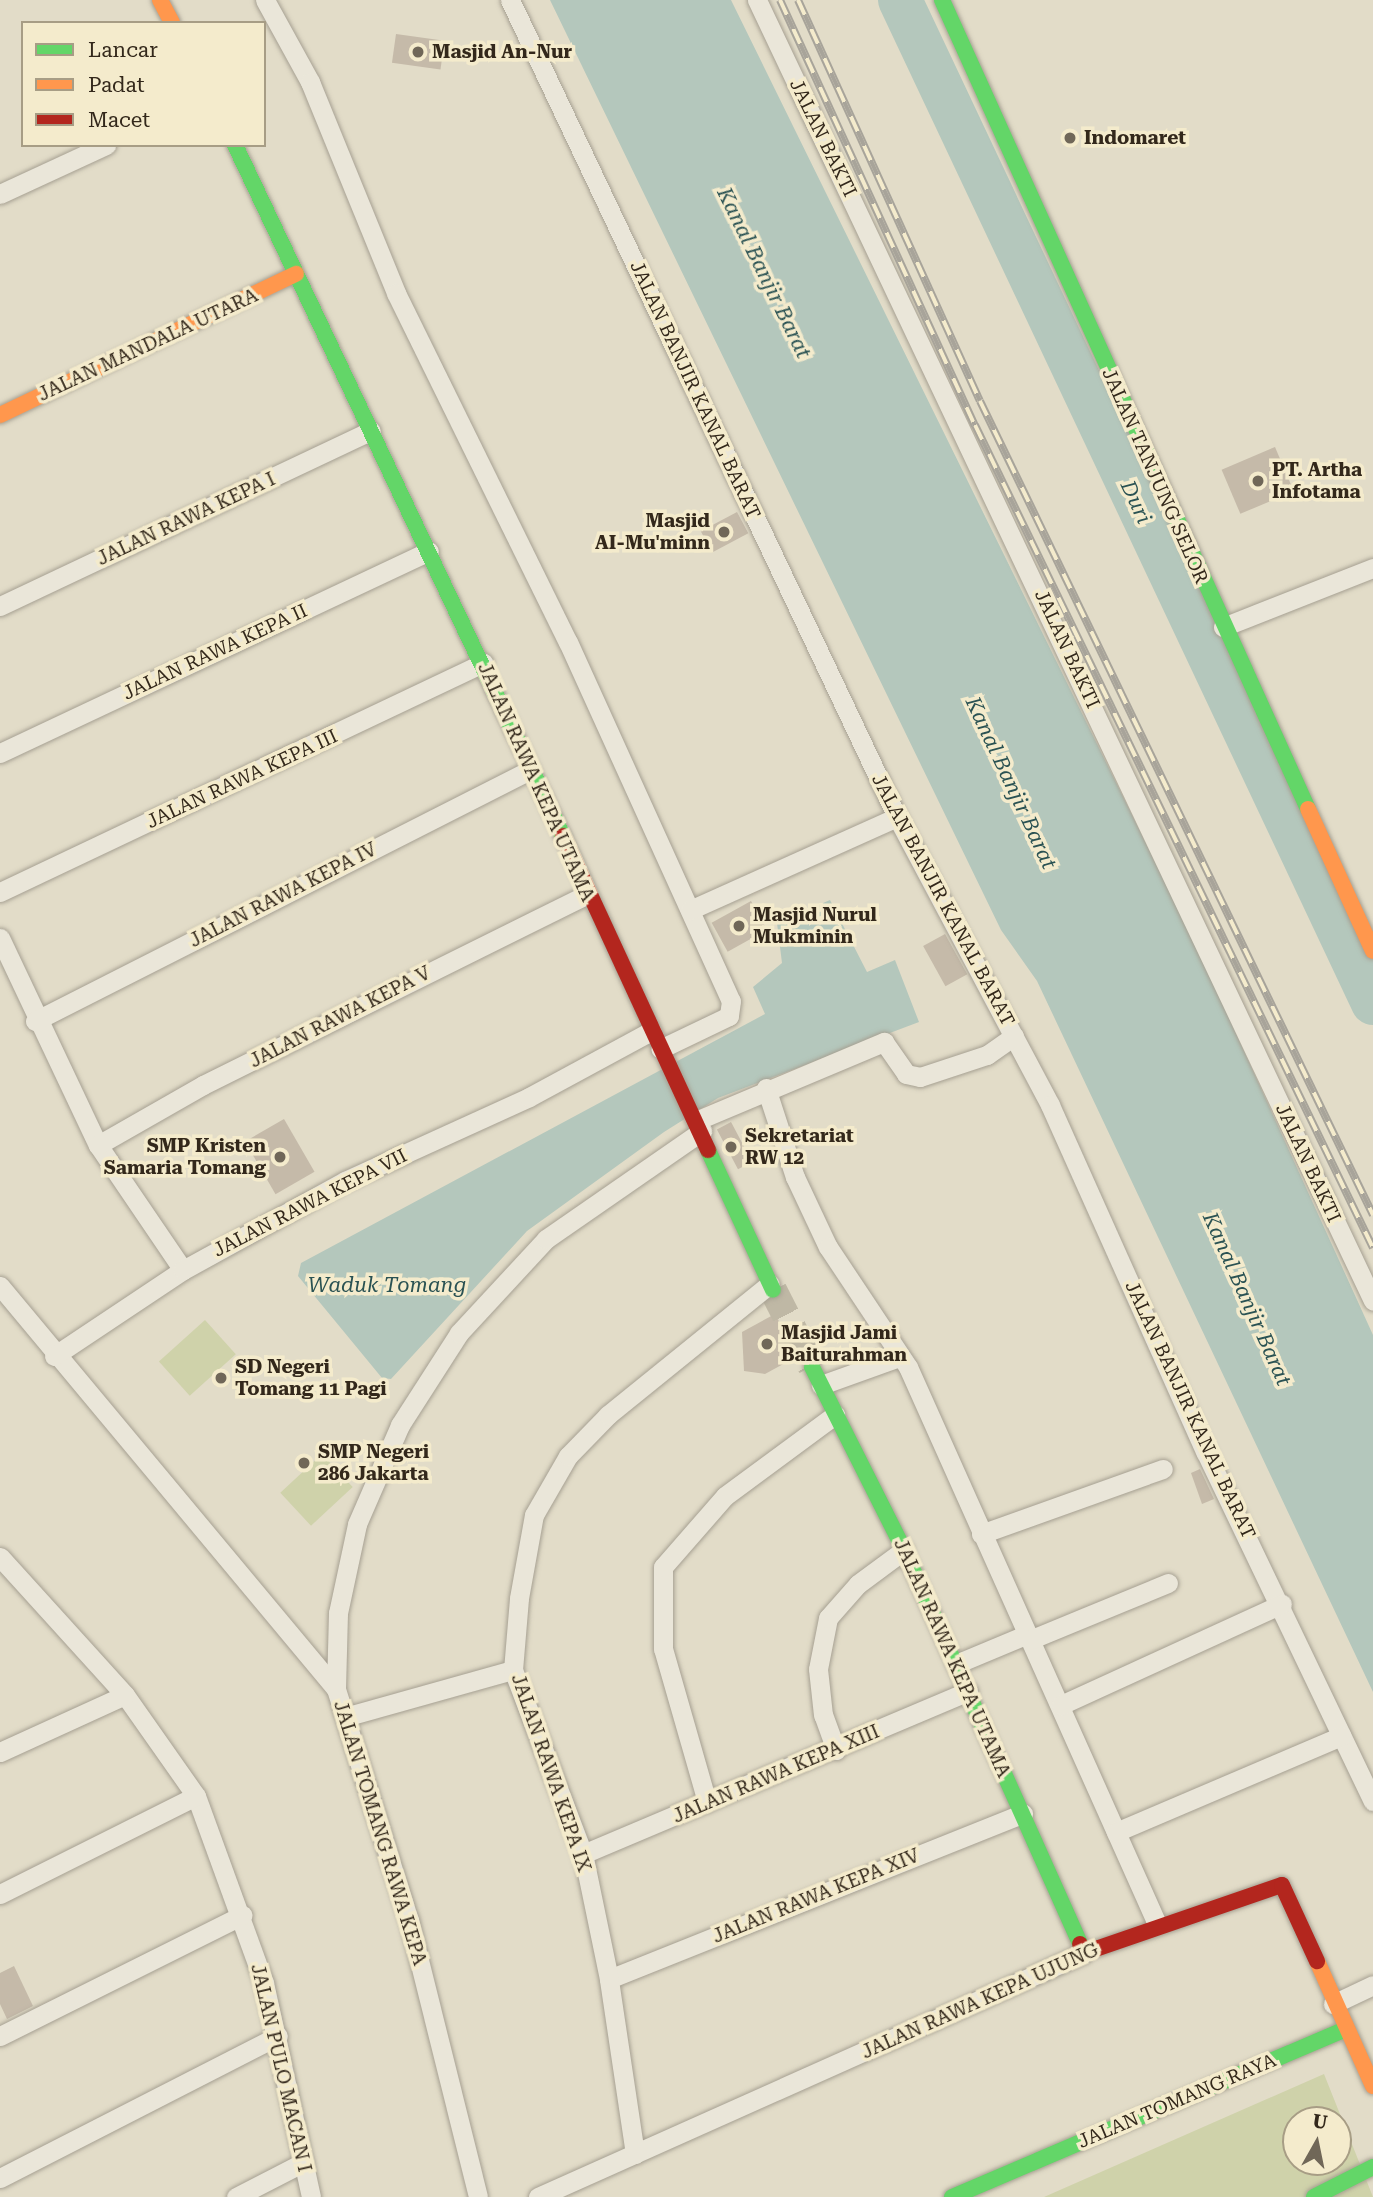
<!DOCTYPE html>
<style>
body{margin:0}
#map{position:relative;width:1373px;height:2197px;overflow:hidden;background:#e2dcc8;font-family:"Roboto Serif",serif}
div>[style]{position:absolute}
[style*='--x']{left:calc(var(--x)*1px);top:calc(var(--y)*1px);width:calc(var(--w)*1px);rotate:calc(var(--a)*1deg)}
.green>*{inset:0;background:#cfd2aa;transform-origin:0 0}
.water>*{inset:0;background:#b4c7bc}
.river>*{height:44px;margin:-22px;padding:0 22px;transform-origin:22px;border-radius:22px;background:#b4c7bc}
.building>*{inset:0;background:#c5baa9;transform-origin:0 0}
.secondary-tunnel>*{height:28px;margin-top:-14px;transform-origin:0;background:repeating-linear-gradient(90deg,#bfb8a5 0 28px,transparent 0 42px)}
.roads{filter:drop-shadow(0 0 2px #a6a092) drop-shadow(0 0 2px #a6a092)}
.street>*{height:19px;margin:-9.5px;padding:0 9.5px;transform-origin:9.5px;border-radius:9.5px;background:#eae6d9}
.fast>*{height:16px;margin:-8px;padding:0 8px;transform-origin:8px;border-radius:8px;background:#63d668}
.slow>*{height:16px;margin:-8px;padding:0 8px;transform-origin:8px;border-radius:8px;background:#ff974d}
.jam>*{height:16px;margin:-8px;padding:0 8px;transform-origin:8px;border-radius:8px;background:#b3261e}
.rail>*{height:8px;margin-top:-4px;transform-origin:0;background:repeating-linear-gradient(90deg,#f4ebcc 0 16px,#a8a49a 0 32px);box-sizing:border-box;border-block:2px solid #a8a49a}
.dots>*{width:19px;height:19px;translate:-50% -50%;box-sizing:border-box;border:4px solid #f4ebcc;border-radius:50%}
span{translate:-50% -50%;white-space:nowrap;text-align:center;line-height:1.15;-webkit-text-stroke:7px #f4ebcc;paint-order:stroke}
.poi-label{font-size:19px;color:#33281b;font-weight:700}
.left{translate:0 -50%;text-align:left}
.right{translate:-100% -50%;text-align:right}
.street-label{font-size:19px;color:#33281b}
.water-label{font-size:21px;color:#2a5253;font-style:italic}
.legend{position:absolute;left:21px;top:21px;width:245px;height:126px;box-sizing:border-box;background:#f4ebcc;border:2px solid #a79d85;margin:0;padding:9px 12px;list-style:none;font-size:21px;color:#33281b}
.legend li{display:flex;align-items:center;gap:14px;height:35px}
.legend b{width:35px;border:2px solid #a79d85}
.north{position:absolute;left:1282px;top:2106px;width:70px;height:70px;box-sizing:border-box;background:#f4ebcc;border:2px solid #a79d85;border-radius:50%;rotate:9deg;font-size:19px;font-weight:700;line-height:28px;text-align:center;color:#33281b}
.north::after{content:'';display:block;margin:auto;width:24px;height:32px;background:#706758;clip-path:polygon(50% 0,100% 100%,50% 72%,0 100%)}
</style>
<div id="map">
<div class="green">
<div style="left:205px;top:1320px;width:46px;height:62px;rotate:48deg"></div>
<div style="left:322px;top:1454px;width:45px;height:57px;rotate:47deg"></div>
<div style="clip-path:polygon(evenodd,1324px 2074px,1373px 2197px,1044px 2197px,1324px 2074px,1296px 2120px,1338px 2120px,1338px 2162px,1296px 2162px,1296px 2120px)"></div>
</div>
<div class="water">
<div style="clip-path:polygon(550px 0,731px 0,1193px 939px,1373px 1335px,1373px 1692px,1037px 981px,1001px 930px)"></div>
<div style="clip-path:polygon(830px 900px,867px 972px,895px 960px,919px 1022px,718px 1098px,664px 1132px,527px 1231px,391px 1379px,382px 1378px,298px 1276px,301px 1263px,765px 1014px,753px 987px,782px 963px,777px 923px)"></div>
</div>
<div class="river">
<div style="--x:900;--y:0;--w:1109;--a:64.75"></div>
</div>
<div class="building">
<div style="left:396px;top:34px;width:49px;height:29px;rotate:8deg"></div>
<div style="left:1275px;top:447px;width:48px;height:58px;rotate:67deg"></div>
<div style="left:737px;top:512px;width:24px;height:41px;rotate:62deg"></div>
<div style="left:751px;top:901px;width:33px;height:45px;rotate:61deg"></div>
<div style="left:945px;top:934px;width:46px;height:25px;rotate:61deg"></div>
<div style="left:284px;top:1119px;width:61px;height:45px;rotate:60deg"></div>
<div style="left:731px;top:1122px;width:45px;height:16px;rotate:62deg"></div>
<div style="clip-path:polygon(775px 1314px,798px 1356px,765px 1374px,744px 1371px,742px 1332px)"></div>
<div style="clip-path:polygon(1200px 1469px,1214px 1499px,1202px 1504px,1191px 1473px)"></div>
<div style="clip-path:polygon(14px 1966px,33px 2006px,7px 2019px,0 2004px,0 1973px)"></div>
</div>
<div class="secondary-tunnel">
<div style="--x:773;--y:1290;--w:86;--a:63.1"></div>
</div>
<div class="roads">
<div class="street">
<div style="--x:265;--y:0;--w:94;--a:61.2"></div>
<div style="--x:310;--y:82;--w:228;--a:67.8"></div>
<div style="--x:396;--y:293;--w:389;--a:63.8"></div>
<div style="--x:568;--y:642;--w:394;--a:65.6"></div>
<div style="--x:731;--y:1001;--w:15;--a:98"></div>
<div style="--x:729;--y:1016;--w:76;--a:154.4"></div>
<div style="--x:510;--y:0;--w:904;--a:64.65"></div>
<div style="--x:897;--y:817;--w:326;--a:62"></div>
<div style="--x:1050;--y:1105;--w:381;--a:65.9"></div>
<div style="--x:1206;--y:1453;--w:386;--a:64.4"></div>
<div style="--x:757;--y:0;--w:1439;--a:64.66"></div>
<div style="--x:0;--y:194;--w:117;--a:-24.8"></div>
<div style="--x:0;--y:606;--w:410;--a:-25.3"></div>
<div style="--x:1223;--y:627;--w:161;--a:-21.5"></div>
<div style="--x:0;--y:753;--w:474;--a:-25.2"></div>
<div style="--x:0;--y:892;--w:535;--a:-25.37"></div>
<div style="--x:690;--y:910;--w:227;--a:-24.2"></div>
<div style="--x:0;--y:938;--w:229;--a:64.7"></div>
<div style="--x:98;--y:1145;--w:151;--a:55.8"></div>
<div style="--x:35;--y:1021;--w:555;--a:-26.89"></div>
<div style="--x:766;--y:1088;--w:94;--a:72"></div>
<div style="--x:795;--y:1177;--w:77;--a:64.8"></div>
<div style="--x:828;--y:1247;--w:144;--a:56.3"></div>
<div style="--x:908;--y:1367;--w:610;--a:65.91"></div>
<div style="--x:698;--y:1120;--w:202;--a:-22.8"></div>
<div style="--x:884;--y:1042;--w:39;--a:55"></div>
<div style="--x:906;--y:1074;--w:14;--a:12"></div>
<div style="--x:920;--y:1077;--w:71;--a:-18.2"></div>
<div style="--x:987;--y:1055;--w:33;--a:-35"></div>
<div style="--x:98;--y:1145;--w:121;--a:-29.7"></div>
<div style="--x:203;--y:1085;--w:428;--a:-26.4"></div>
<div style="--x:0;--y:1286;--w:525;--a:50.18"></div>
<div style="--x:336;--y:1689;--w:242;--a:72.5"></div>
<div style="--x:409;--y:1920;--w:285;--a:76"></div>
<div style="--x:54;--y:1356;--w:155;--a:-33.7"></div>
<div style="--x:183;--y:1270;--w:185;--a:-28.8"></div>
<div style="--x:345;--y:1181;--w:202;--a:-24.5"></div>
<div style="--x:529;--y:1097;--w:139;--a:-28.4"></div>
<div style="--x:821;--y:1385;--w:83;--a:-19.7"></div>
<div style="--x:981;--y:1534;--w:193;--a:-19.7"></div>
<div style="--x:0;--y:1557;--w:186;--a:47.8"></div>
<div style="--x:125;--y:1695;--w:123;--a:54.9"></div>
<div style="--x:196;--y:1796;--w:199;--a:70"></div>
<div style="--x:264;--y:1983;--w:219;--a:77.6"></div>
<div style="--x:1032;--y:1639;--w:147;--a:-22.4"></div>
<div style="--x:956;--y:1664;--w:70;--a:-22.6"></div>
<div style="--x:336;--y:1689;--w:76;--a:-88.5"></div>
<div style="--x:338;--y:1613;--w:91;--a:-77.9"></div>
<div style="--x:357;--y:1524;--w:108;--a:-66.5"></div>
<div style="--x:400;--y:1425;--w:109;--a:-57.3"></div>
<div style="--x:459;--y:1333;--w:128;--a:-47.2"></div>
<div style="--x:546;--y:1239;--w:190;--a:-34.7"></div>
<div style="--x:1061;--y:1705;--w:243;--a:-24.6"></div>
<div style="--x:348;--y:1716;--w:171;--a:-15.6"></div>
<div style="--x:836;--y:1750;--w:37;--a:-110"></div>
<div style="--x:823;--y:1715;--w:46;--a:-96.2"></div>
<div style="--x:818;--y:1669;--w:52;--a:-78.9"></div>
<div style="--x:828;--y:1618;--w:45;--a:-48.6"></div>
<div style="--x:858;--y:1584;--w:57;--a:-36.5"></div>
<div style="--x:0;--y:1752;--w:137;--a:-24.5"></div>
<div style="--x:707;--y:1802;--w:159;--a:-106"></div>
<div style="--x:663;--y:1649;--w:82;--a:-90"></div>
<div style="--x:663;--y:1567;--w:94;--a:-48.9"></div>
<div style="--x:725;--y:1496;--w:137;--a:-36.4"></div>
<div style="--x:1116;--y:1832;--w:245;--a:-23.1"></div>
<div style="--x:583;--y:1854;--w:418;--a:-22.9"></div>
<div style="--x:0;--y:1894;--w:219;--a:-26.6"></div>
<div style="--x:609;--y:1979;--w:446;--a:-21.8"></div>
<div style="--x:1333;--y:2004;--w:44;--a:-25.4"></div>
<div style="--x:0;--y:2036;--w:271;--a:-26.5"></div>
<div style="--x:635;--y:2154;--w:177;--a:-98.5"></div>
<div style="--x:609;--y:1979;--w:128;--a:-101.7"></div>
<div style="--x:583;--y:1854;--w:197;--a:-110.8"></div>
<div style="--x:513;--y:1670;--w:72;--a:-85.2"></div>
<div style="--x:519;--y:1598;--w:84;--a:-79.8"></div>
<div style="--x:534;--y:1515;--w:68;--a:-60"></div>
<div style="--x:568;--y:1456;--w:57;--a:-45.7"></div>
<div style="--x:608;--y:1415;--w:208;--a:-39"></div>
<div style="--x:0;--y:2178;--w:312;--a:-27.1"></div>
<div style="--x:236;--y:2197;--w:76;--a:-27.2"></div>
<div style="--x:538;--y:2197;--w:598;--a:-24.08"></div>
</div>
<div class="fast">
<div style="--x:942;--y:0;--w:888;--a:65.66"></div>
<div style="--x:235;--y:145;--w:765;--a:64.61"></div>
<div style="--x:708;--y:1150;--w:154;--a:65.1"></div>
<div style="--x:812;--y:1367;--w:205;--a:63.3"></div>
<div style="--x:904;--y:1550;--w:432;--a:65.9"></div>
<div style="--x:952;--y:2197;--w:426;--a:-23.1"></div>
<div style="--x:1314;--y:2197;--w:66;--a:-27"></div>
</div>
<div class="slow">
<div style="--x:160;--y:0;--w:26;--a:62"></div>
<div style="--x:0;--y:415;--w:328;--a:-25.5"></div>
<div style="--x:1308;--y:809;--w:156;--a:65.4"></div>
<div style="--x:1317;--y:1961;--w:137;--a:65.9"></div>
</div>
<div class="jam">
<div style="--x:563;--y:836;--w:346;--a:65.2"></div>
<div style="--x:1080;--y:1944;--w:10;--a:66"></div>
<div style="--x:1084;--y:1953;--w:209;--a:-19"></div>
<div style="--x:1282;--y:1885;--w:84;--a:65.3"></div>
</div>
</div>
<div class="rail">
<div style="--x:780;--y:0;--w:468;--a:65.4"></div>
<div style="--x:975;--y:425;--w:914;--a:64.19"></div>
<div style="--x:798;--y:0;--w:440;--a:65.6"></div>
<div style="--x:980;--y:401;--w:904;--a:64.23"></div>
</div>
<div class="dots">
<div style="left:418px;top:52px;background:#706758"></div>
<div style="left:1070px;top:138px;background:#706758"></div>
<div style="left:1258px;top:481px;background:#706758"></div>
<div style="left:724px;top:532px;background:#706758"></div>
<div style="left:739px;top:926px;background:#706758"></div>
<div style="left:731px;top:1147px;background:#706758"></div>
<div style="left:280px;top:1157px;background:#706758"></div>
<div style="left:767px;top:1344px;background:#706758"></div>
<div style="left:221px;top:1378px;background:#706758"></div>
<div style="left:304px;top:1463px;background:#706758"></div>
</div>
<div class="poi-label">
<span class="left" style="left:432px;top:52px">Masjid An-Nur</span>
<span class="left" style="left:1084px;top:138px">Indomaret</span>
<span class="left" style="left:1272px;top:481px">PT. Artha<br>Infotama</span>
<span class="right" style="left:710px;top:532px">Masjid<br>AI-Mu'minn</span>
<span class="left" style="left:753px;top:926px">Masjid Nurul<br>Mukminin</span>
<span class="left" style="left:745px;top:1147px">Sekretariat<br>RW 12</span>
<span class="right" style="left:266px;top:1157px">SMP Kristen<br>Samaria Tomang</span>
<span class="left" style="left:781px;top:1344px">Masjid Jami<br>Baiturahman</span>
<span class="left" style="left:235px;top:1378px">SD Negeri<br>Tomang 11 Pagi</span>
<span class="left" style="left:318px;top:1463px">SMP Negeri<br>286 Jakarta</span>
</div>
<div class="street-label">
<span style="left:823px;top:138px;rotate:64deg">JALAN BAKTI</span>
<span style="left:148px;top:345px;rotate:-25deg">JALAN MANDALA UTARA</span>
<span style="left:695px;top:390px;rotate:65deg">JALAN BANJIR KANAL BARAT</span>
<span style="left:1155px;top:476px;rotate:66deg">JALAN TANJUNG SELOR</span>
<span style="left:186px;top:519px;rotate:-25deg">JALAN RAWA KEPA I</span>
<span style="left:1067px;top:649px;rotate:65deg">JALAN BAKTI</span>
<span style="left:215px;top:652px;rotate:-25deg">JALAN RAWA KEPA II</span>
<span style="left:242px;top:779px;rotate:-25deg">JALAN RAWA KEPA III</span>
<span style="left:536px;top:782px;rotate:66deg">JALAN RAWA KEPA UTAMA</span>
<span style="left:283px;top:895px;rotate:-27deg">JALAN RAWA KEPA IV</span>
<span style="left:943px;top:900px;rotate:62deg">JALAN BANJIR KANAL BARAT</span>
<span style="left:340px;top:1017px;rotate:-27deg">JALAN RAWA KEPA V</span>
<span style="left:1308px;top:1163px;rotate:65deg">JALAN BAKTI</span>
<span style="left:310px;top:1203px;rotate:-27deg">JALAN RAWA KEPA VII</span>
<span style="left:1190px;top:1410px;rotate:65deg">JALAN BANJIR KANAL BARAT</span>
<span style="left:952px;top:1658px;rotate:66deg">JALAN RAWA KEPA UTAMA</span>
<span style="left:551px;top:1773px;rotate:71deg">JALAN RAWA KEPA IX</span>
<span style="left:776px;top:1774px;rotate:-23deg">JALAN RAWA KEPA XIII</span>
<span style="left:380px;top:1833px;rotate:73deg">JALAN TOMANG RAWA KEPA</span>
<span style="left:816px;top:1896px;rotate:-22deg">JALAN RAWA KEPA XIV</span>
<span style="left:980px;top:2001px;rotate:-24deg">JALAN RAWA KEPA UJUNG</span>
<span style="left:281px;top:2068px;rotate:77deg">JALAN PULO MACAN I</span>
<span style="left:1177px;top:2101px;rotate:-23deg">JALAN TOMANG RAYA</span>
</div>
<div class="water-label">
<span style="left:764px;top:273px;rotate:64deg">Kanal Banjir Barat</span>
<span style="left:1136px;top:502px;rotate:65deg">Duri</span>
<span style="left:1011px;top:783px;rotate:65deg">Kanal Banjir Barat</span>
<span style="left:387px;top:1285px">Waduk Tomang</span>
<span style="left:1247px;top:1299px;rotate:66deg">Kanal Banjir Barat</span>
</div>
<ul class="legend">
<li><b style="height:9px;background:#63d668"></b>Lancar</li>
<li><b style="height:9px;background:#ff974d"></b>Padat</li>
<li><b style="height:9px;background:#b3261e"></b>Macet</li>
</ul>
<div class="north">U</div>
</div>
